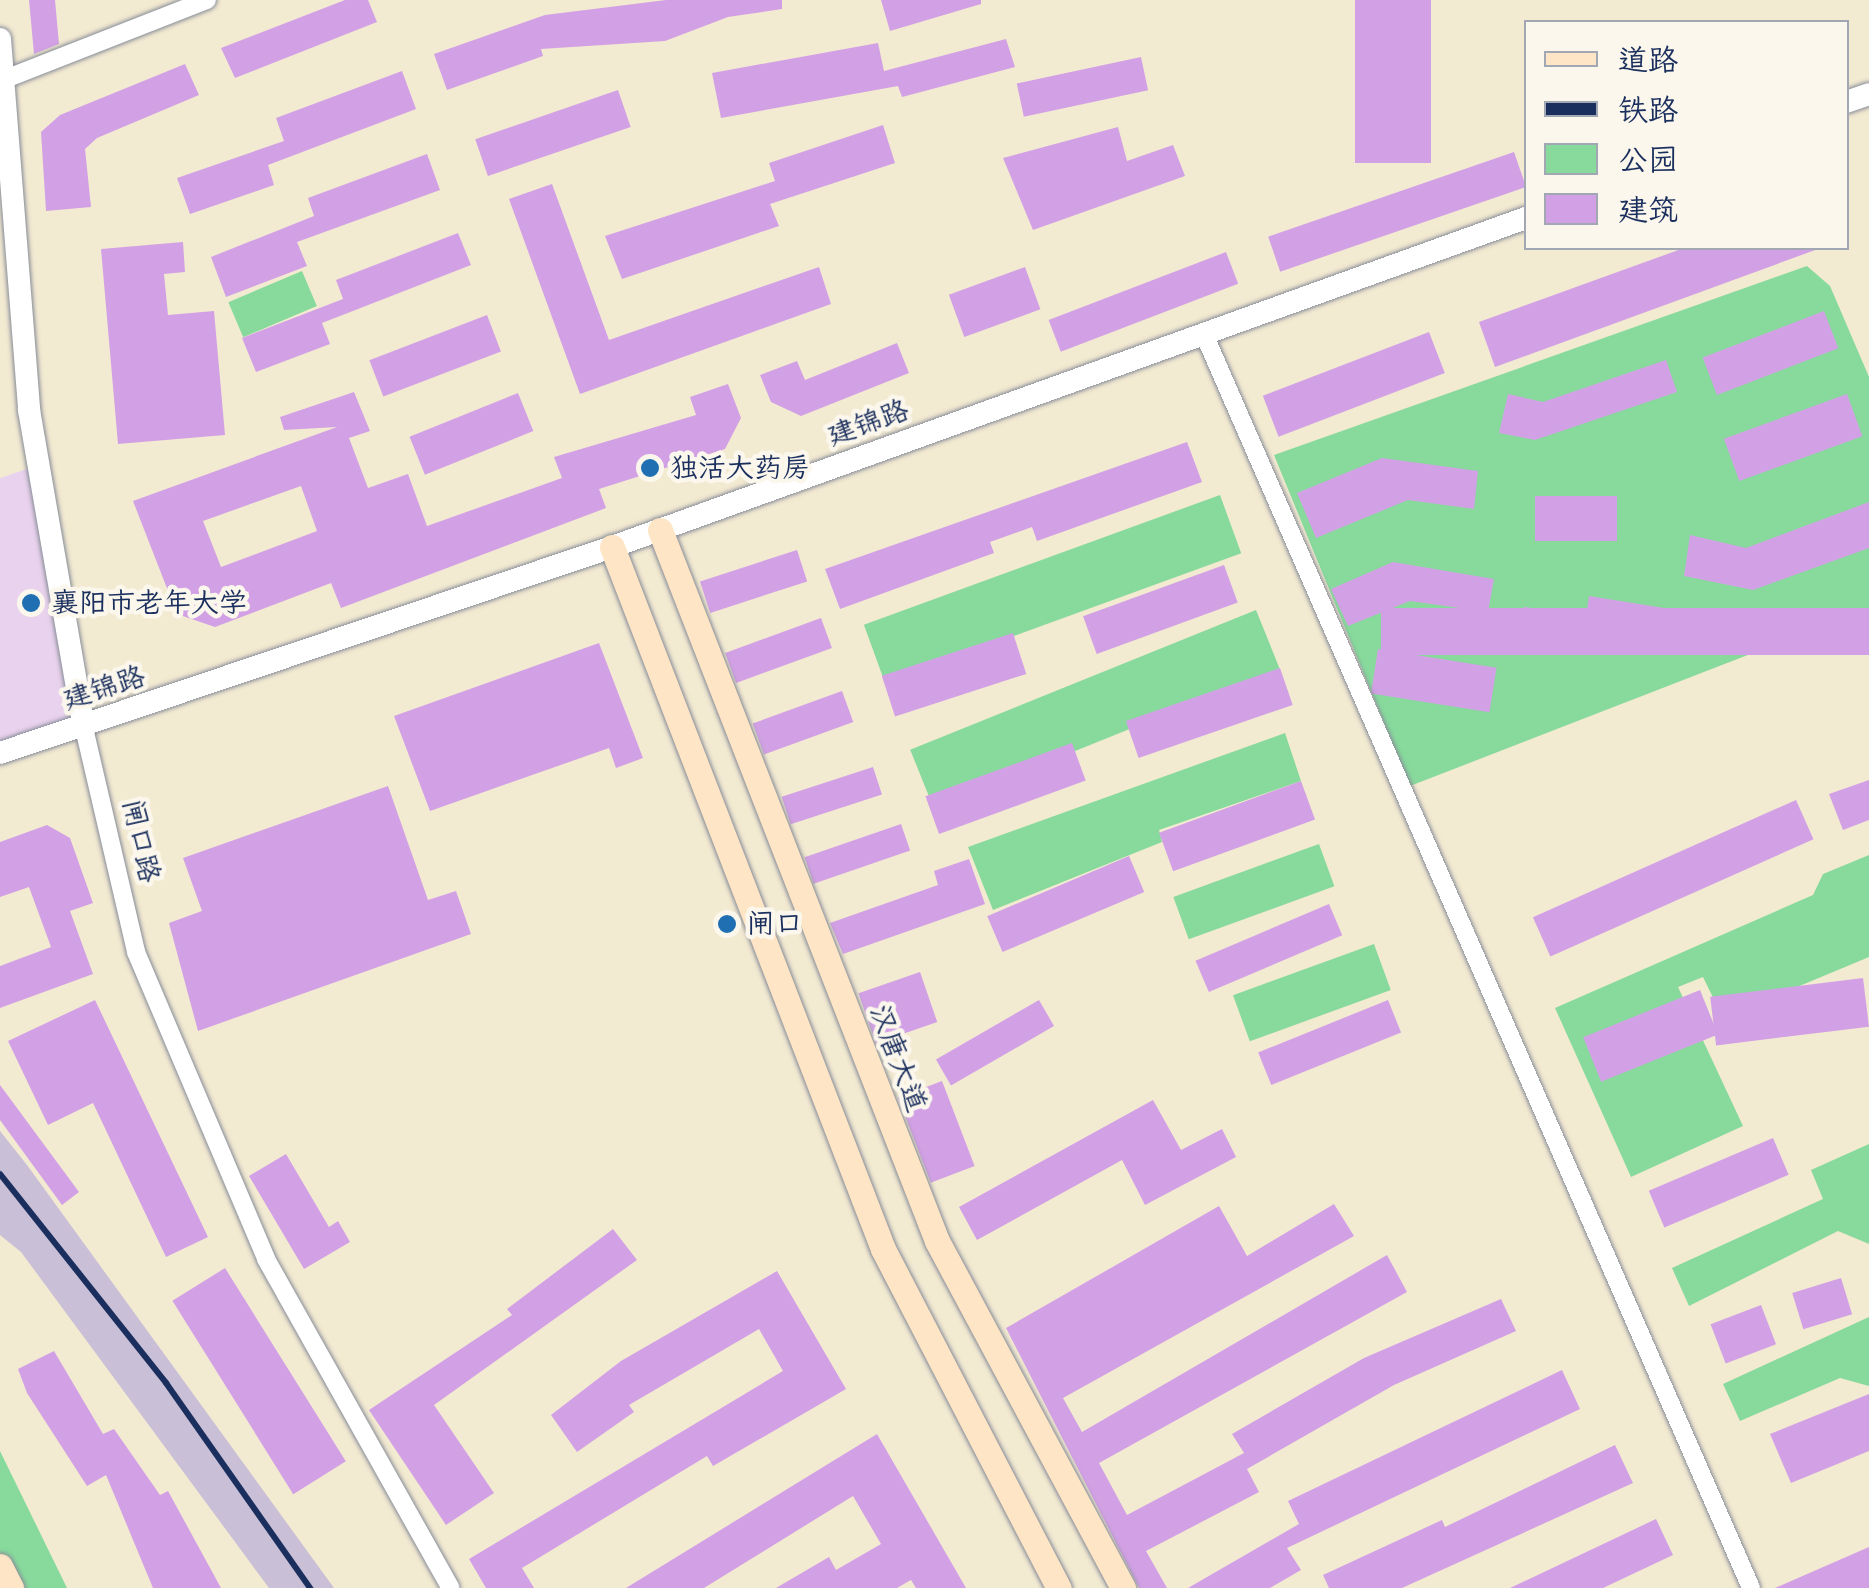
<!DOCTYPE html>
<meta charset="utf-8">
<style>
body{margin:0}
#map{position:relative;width:1869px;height:1588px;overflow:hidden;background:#f3ead2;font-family:"Comic Neue","LXGW WenKai TC",sans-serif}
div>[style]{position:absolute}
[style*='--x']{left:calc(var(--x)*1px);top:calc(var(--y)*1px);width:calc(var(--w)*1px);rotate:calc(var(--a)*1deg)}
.built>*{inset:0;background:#e9d2ed}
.industrial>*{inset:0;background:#c9bfd7}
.green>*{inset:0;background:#87da9c;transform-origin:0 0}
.building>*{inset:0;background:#d2a1e5;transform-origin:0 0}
.roads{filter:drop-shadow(0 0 2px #878c98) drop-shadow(0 0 2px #878c98)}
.minor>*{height:18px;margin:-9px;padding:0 9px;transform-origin:9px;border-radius:9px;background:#fff}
.tertiary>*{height:22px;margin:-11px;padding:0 11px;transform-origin:11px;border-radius:11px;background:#fff}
.secondary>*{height:25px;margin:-12.5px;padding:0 12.5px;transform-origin:12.5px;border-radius:12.5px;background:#fee5c5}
.rail>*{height:6px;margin:-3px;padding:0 3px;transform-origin:3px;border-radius:3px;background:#1b2f5e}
.dots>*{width:28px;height:28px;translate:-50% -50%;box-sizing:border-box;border:5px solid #fbf7ec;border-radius:50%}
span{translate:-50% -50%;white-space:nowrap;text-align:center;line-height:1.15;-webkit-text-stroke:9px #fbf7ec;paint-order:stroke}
.street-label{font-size:28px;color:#1b2f5e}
.poi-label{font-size:28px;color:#1b2f5e}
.left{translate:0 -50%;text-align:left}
.legend{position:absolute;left:1524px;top:20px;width:325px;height:230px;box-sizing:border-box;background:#fbf7ec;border:2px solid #a1a7b3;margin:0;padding:12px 18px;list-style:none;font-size:30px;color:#1b2f5e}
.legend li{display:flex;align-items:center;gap:20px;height:50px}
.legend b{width:50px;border:2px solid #a1a7b3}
</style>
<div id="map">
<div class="built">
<div style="clip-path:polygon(39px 465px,84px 728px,0 753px,0 478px)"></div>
</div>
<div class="industrial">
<div style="clip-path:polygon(0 1131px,27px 1165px,334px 1588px,269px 1588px,21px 1252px,0 1235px)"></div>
</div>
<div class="green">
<div style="clip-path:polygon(1807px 266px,1830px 286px,1869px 377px,1869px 608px,1410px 786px,1274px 455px)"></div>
<div style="left:302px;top:271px;width:38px;height:80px;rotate:67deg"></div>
<div style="left:1220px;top:495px;width:62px;height:379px;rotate:70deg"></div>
<div style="left:1256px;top:610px;width:63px;height:373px;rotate:68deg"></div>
<div style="clip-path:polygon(1285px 733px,1301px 781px,1159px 830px,1162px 842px,993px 910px,968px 847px)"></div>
<div style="left:1319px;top:844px;width:45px;height:155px;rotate:70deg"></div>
<div style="clip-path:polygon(1869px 855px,1869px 957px,1723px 1018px,1703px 977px,1678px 987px,1743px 1126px,1631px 1177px,1555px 1008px,1813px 895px,1823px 874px)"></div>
<div style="left:1374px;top:944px;width:49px;height:150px;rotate:70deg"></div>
<div style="clip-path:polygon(1869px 1144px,1869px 1244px,1838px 1231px,1689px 1306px,1672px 1268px,1823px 1199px,1811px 1170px)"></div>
<div style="clip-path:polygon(1869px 1317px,1869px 1386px,1840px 1378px,1740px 1421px,1723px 1384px)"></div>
<div style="clip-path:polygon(0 1451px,67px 1588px,0 1588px)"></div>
</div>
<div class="building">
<div style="clip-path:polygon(29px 0,55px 0,59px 44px,34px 54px)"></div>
<div style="clip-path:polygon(345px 0,368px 0,377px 22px,235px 78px,221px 48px)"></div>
<div style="clip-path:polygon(666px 0,782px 0,782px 9px,728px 17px,665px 41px,541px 49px,543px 56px,447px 90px,434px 54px,545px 15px)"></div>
<div style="clip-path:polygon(881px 0,981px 0,981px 4px,890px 31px)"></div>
<div style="left:1355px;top:0;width:76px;height:163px"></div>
<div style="clip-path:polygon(1006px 39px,1015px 67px,902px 97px,898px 86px,721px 118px,712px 73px,878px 43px,884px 71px)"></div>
<div style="left:1141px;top:57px;width:34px;height:127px;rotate:78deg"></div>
<div style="clip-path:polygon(185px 64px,199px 95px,97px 138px,85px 149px,91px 207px,46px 211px,41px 132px,60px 115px)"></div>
<div style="clip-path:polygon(402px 71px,416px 109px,268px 165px,274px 185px,190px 214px,177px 178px,284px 141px,276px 118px)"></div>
<div style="left:618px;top:90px;width:39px;height:151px;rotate:71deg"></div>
<div style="clip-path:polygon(883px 125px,895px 163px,770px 204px,779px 226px,622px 279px,605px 236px,775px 181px,769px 163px)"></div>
<div style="clip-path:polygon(1118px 127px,1127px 161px,1173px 145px,1185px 176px,1033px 230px,1003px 158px)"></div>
<div style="left:1514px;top:152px;width:37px;height:260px;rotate:71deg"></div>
<div style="clip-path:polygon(427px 154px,440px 190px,297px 242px,307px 266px,226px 297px,211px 257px,314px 216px,308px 198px)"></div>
<div style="clip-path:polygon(552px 184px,609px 340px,819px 267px,831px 304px,580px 394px,509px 199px)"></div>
<div style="clip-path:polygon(458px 233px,471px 265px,322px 323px,330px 344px,256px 372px,242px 338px,343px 299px,336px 280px)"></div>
<div style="clip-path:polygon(183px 242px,185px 272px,164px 274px,168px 315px,214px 311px,225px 435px,118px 444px,101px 249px)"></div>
<div style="clip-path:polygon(1684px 248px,1818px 249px,1495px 367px,1479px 322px)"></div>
<div style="left:1226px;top:252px;width:34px;height:190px;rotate:69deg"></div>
<div style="left:1025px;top:267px;width:45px;height:81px;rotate:70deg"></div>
<div style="left:1824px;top:311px;width:40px;height:130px;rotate:69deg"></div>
<div style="left:487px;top:315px;width:39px;height:126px;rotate:69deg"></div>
<div style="left:1429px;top:332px;width:44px;height:178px;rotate:69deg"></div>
<div style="clip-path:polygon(897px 343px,909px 373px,801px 416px,771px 402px,760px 375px,797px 361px,805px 380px)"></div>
<div style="clip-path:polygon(1666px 360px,1677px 392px,1535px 440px,1499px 433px,1508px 394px,1543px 402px)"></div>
<div style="clip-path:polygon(evenodd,728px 384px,741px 418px,725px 449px,599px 489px,606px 508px,341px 608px,331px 583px,215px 627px,177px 614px,133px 501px,337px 427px,284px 430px,280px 417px,354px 392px,370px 431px,349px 438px,368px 488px,408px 474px,427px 526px,562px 478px,554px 457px,696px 415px,690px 397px,728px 384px,301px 486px,317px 531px,221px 567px,203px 521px,301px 486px)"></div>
<div style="left:518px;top:393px;width:41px;height:117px;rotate:68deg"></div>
<div style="left:1847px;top:394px;width:45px;height:131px;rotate:70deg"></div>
<div style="clip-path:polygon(1187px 442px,1202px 482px,1037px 541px,1032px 527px,990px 542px,994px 553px,840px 609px,825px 569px)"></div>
<div style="clip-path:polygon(1382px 458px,1478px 471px,1474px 509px,1408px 500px,1316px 538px,1297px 493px)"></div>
<div style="left:1535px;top:496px;width:82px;height:45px"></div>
<div style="clip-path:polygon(1869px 502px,1869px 548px,1753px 590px,1684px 576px,1690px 535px,1746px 548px)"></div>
<div style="left:797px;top:550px;width:33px;height:102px;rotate:72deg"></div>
<div style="clip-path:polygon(1393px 562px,1494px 579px,1488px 612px,1410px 601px,1348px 626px,1331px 589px)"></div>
<div style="left:1224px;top:565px;width:40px;height:150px;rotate:70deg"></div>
<div style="clip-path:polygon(1589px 596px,1664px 608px,1658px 646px,1585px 635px,1583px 651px,1518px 641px,1524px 607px,1586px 616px)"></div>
<div style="left:1869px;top:608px;width:47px;height:488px;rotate:90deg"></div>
<div style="left:821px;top:618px;width:32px;height:102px;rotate:70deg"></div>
<div style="left:1013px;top:633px;width:43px;height:138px;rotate:72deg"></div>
<div style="clip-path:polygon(599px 643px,643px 758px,616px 768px,609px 748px,430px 811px,394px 716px)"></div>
<div style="left:1378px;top:649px;width:120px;height:45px;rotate:9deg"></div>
<div style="left:1280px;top:668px;width:39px;height:163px;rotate:71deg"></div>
<div style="left:842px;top:691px;width:33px;height:95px;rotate:70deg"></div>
<div style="left:1072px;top:743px;width:40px;height:156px;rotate:70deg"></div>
<div style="left:873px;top:767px;width:29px;height:96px;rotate:72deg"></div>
<div style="clip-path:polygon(1869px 780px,1869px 820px,1843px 830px,1829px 794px)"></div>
<div style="left:1301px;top:781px;width:41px;height:151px;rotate:70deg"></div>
<div style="clip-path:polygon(388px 786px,428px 900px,456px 891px,471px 934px,198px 1031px,169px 923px,202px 911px,183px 858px)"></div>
<div style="left:1796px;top:800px;width:43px;height:288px;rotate:66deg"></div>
<div style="left:901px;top:824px;width:28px;height:102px;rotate:71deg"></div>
<div style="clip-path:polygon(47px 825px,70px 838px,93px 903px,70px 911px,93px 974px,0 1008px,0 966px,51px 947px,29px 887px,0 897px,0 842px)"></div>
<div style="left:1129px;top:856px;width:39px;height:154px;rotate:67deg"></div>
<div style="clip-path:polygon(969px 859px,985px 904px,843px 954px,830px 923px,938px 885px,934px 871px)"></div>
<div style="left:1329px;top:904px;width:34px;height:145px;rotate:67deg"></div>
<div style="left:920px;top:972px;width:53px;height:65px;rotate:71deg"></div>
<div style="left:1863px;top:978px;width:49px;height:154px;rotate:83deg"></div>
<div style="left:1700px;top:990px;width:48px;height:126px;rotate:68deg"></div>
<div style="clip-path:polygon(95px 1000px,208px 1237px,166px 1257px,93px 1103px,48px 1125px,8px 1041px)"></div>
<div style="left:1039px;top:1000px;width:30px;height:119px;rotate:60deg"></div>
<div style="left:1388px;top:1000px;width:35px;height:140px;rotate:68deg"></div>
<div style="left:942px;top:1081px;width:91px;height:47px;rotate:69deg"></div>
<div style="clip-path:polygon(0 1085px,79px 1192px,62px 1205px,0 1120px)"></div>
<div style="clip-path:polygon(1153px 1100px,1181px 1150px,1222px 1129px,1236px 1157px,1145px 1205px,1122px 1160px,977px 1240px,959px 1207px)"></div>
<div style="left:1773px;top:1138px;width:40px;height:135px;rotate:67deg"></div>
<div style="clip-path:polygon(286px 1154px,329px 1227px,338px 1221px,350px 1242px,304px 1269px,249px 1176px)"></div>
<div style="clip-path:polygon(1334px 1204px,1354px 1236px,1063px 1398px,1082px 1432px,1387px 1255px,1407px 1292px,1099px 1463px,1127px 1515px,1244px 1453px,1232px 1434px,1364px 1358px,1501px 1299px,1516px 1331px,1394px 1385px,1247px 1469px,1259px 1492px,1146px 1551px,1167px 1588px,1139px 1588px,1006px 1328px,1219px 1206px,1247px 1256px)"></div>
<div style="clip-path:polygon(613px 1229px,637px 1260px,434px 1405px,494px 1493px,446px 1525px,369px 1410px,512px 1315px,507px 1309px)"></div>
<div style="left:225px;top:1268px;width:228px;height:62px;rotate:58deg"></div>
<div style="clip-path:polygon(777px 1271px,846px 1389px,713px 1466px,707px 1456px,522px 1568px,534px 1588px,486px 1588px,469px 1559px,783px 1371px,759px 1329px,629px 1405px,634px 1412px,577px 1452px,551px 1415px,621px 1361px)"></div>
<div style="left:1841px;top:1278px;width:38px;height:51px;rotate:73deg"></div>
<div style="left:1761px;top:1305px;width:42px;height:54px;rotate:69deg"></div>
<div style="clip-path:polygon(54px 1351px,103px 1434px,114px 1429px,160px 1495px,168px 1491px,221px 1588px,153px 1588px,106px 1475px,87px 1486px,27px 1393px,18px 1369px)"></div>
<div style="clip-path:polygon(1562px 1370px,1580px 1409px,1287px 1548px,1301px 1570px,1270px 1588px,1188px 1588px,1299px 1524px,1288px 1501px)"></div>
<div style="clip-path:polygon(1869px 1394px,1869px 1451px,1791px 1483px,1770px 1434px)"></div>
<div style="clip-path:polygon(877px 1434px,966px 1588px,916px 1588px,911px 1580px,897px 1588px,776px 1588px,829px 1557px,836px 1570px,881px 1544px,853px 1496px,704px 1588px,626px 1588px)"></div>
<div style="clip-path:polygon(1615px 1445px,1633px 1483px,1402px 1588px,1329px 1588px,1323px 1575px,1442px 1520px,1445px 1527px)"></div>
<div style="clip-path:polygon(1656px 1519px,1673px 1555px,1603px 1588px,1510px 1588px)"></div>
<div style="clip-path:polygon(1869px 1547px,1869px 1588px,1775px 1588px)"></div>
</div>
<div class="roads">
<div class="minor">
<div style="--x:5;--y:79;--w:217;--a:-21.4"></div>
<div style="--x:1204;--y:334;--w:1368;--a:66.43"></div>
<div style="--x:84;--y:728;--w:230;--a:76.9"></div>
<div style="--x:136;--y:952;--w:333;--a:67"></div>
<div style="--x:266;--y:1259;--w:377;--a:60.7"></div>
</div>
<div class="tertiary">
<div style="--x:0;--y:39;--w:372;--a:85.5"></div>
<div style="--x:29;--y:410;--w:323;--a:80.2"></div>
<div style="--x:1846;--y:102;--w:24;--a:-19"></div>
<div style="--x:0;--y:753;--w:646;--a:-18.6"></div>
<div style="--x:612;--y:547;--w:971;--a:-19.8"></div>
</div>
<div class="secondary">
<div style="--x:660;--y:530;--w:763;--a:68.71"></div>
<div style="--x:937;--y:1241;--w:394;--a:61.8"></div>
<div style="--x:612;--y:547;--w:752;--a:68.89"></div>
<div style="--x:883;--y:1249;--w:382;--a:62.6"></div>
<div style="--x:0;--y:1566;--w:25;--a:63"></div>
</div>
</div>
<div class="rail">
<div style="--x:0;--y:1174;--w:267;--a:51.5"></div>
<div style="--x:166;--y:1383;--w:251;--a:54.9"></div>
</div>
<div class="dots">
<div style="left:650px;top:468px;background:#1f6fb2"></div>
<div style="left:31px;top:603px;background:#1f6fb2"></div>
<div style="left:727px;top:924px;background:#1f6fb2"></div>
</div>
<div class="street-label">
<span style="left:868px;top:423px;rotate:-20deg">建锦路</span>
<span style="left:104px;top:688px;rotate:-18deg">建锦路</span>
<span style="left:141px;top:841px;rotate:77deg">闸口路</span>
<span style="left:898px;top:1058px;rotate:69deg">汉唐大道</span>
</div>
<div class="poi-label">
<span class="left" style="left:670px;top:468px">独活大药房</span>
<span class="left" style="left:51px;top:603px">襄阳市老年大学</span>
<span class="left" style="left:747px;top:924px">闸口</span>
</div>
<ul class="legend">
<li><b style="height:12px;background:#fee5c5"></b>道路</li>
<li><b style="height:12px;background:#1b2f5e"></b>铁路</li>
<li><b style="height:28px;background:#87da9c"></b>公园</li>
<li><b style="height:28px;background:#d2a1e5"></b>建筑</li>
</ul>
</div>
